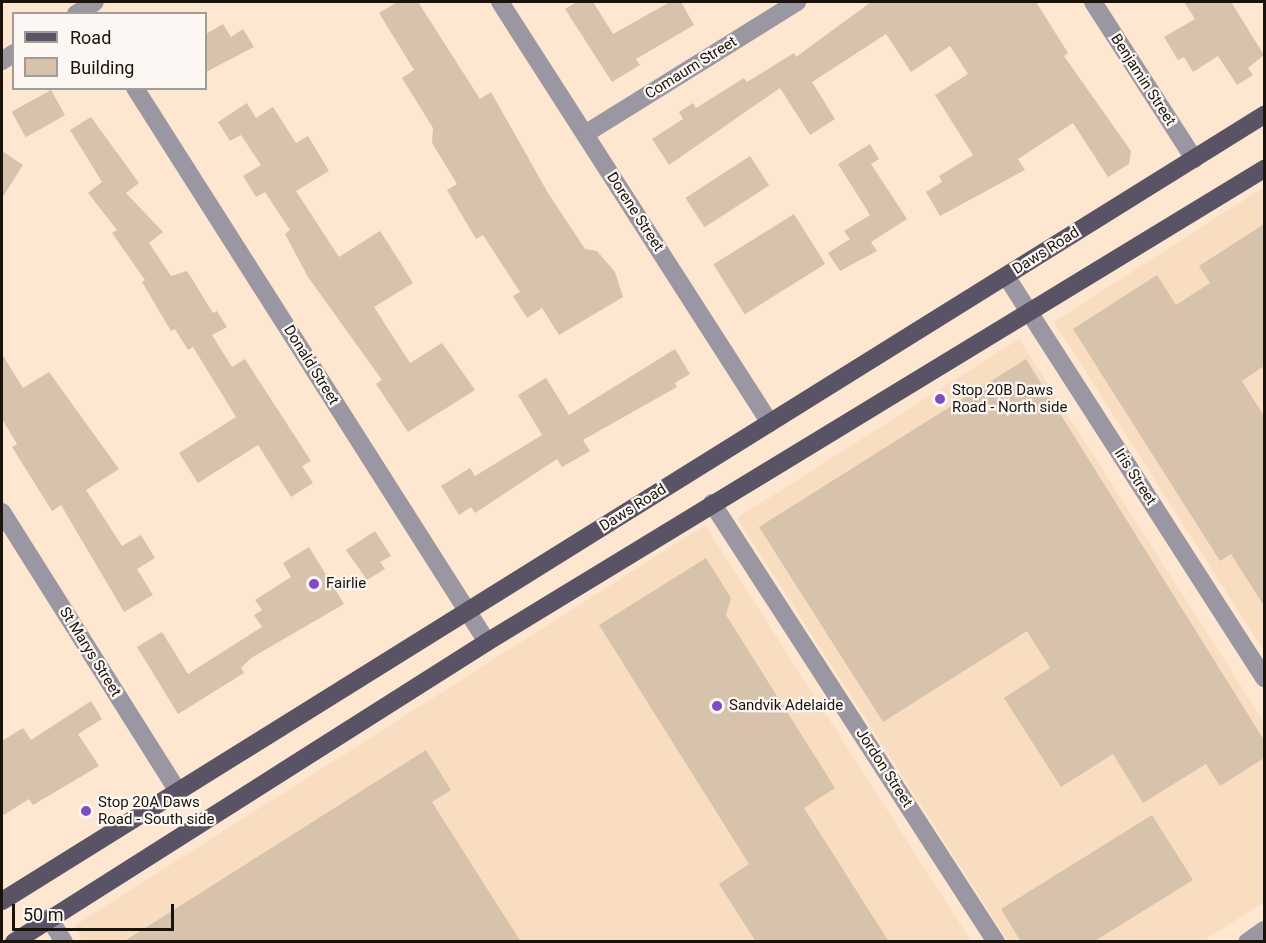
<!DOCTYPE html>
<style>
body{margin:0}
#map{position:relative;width:1266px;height:943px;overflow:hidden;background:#fde7d0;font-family:Roboto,sans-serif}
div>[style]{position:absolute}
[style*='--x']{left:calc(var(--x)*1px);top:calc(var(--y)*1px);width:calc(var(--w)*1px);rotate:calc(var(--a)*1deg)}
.built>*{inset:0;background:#f8ddc0}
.building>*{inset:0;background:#d7c2ac;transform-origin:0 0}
.minor>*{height:18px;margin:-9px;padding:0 9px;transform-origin:9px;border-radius:9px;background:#9b97a2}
.major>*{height:18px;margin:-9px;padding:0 9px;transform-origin:9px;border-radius:9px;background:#5a5366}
.dots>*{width:16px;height:16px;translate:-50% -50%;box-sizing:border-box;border:3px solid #fcf7f3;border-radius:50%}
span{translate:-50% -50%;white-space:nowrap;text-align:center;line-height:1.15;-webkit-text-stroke:4.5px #fcf7f3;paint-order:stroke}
.street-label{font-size:15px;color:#1a130b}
.poi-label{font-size:15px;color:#1a130b}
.left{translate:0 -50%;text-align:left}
.frame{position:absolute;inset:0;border:3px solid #1a130b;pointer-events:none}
.legend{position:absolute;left:12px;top:12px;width:195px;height:78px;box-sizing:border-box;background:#fcf7f3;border:2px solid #a29c96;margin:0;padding:8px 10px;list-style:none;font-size:18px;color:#1a130b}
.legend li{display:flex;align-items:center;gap:12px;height:30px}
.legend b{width:30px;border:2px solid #a29c96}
.scale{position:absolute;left:12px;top:904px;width:162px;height:27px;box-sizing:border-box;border:3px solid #1a130b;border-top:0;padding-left:8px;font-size:18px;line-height:21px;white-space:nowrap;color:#1a130b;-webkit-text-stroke:4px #fcf7f3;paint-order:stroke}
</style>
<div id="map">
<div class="built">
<div style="clip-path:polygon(1264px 187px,1264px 651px,1054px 322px)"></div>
<div style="clip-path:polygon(1019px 339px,1264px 722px,1264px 902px,1203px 941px,1008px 941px,737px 518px)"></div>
<div style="clip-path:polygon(705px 525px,971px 941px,83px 942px,74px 926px)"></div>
</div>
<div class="building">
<div style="clip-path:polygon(397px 2px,418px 2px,480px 99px,491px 92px,548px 193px,585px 249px,597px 251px,615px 272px,623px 297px,559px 335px,542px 308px,527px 318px,513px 296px,520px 292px,483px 235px,476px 239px,447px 190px,457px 184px,432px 143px,433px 128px,402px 78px,414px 70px,379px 13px)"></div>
<div style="clip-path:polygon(577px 2px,593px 2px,613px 34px,670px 2px,681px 2px,694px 25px,636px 59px,640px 65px,612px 82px,565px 9px)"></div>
<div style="clip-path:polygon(871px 2px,1036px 2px,1068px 53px,1064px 56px,1131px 151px,1129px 164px,1108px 177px,1073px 123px,1018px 159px,1025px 170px,940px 216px,926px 192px,942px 182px,939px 176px,973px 155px,935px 95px,968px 74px,950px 46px,911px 72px,886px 34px,812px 82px,835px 119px,810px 135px,780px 88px,669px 165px,652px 139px,683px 119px,679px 112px,693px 103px,696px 108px,744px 78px,747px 82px,794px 53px,796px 57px)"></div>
<div style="clip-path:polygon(1184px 2px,1231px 2px,1264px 55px,1248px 68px,1253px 75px,1237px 85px,1218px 56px,1193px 72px,1184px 57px,1178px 60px,1164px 37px,1195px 19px)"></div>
<div style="clip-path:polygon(223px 24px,231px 37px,243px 29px,254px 47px,206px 72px,206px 34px)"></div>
<div style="left:51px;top:90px;width:29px;height:45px;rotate:61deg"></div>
<div style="clip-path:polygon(247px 103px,256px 118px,273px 107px,296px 143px,308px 136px,329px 171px,296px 191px,339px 257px,380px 231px,398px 259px,413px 283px,374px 307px,410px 363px,442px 343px,475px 390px,408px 432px,376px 384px,382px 380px,308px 277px,285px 234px,290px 230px,265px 192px,256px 197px,243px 176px,261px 165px,241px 135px,230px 141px,218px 122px)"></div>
<div style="clip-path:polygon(91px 117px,139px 183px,126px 193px,163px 232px,149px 243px,171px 276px,187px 271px,213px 313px,217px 311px,227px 327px,212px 335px,232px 367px,245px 359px,311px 461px,302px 466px,313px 483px,291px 497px,258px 445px,198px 483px,179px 453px,236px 417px,193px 347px,188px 350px,175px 329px,171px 331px,142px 282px,145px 280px,112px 233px,117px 230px,88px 193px,102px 182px,70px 130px)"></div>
<div style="clip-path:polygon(870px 144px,879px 159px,871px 164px,907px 219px,871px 242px,877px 251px,840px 271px,828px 253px,850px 239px,844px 231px,870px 215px,838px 164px)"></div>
<div style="clip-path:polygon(2px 151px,23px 165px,2px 198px)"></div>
<div style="left:750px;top:156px;width:35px;height:77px;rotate:57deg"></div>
<div style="left:794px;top:214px;width:59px;height:95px;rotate:58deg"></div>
<div style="clip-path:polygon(1264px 224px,1264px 366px,1242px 381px,1264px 416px,1264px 606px,1231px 554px,1220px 561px,1073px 329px,1157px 275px,1176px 305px,1210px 283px,1199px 266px)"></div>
<div style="clip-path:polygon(675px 349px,690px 374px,675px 383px,677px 387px,583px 440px,590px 451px,562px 467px,557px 459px,475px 513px,471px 507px,459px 515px,441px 486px,470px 468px,475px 476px,542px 435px,518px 395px,546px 378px,569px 415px)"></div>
<div style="clip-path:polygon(2px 354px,23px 388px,49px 372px,119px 469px,86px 490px,122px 546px,141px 535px,155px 558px,137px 569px,153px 595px,124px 612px,61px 505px,52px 511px,12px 447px,17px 444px,2px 419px)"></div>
<div style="clip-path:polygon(1026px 359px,1264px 740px,1264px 758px,1220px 786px,1206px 764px,1143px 803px,1113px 754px,1061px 787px,1004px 698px,1050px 668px,1027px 631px,883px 722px,759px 527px)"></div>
<div style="clip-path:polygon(375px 531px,391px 556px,380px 562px,385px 569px,367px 580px,346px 550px)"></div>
<div style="clip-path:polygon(309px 547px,344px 604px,251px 658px,241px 668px,244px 673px,178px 714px,137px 647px,162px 632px,188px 674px,262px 627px,254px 615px,262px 610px,255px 600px,291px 577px,283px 563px)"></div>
<div style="clip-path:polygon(706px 558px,731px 598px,726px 615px,835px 788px,804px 808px,889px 942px,756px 942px,719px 884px,749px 864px,599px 625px)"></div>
<div style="clip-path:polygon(91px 701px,102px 719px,78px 734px,99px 766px,33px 805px,29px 799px,2px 816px,2px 741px,23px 728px,31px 740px)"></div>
<div style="clip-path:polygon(426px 750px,451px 790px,432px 802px,521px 942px,123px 942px)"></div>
<div style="clip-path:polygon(1152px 815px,1193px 880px,1093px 942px,1021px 942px,1001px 909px)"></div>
</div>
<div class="minor">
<div style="--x:500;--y:2;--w:500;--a:57.33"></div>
<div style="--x:1093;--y:2;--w:187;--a:57.2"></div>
<div style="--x:76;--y:14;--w:22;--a:-32"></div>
<div style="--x:2;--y:61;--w:14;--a:-34"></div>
<div style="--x:135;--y:88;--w:656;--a:57.57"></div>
<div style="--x:585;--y:134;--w:250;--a:-31.9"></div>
<div style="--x:1006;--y:276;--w:478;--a:57.3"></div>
<div style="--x:712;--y:503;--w:523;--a:57.1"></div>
<div style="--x:2;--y:512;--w:330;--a:57.8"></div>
<div style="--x:49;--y:918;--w:28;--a:58"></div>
<div style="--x:1247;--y:942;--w:21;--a:-35"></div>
</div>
<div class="major">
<div style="--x:2;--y:901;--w:1487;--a:-31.92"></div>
<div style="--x:14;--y:942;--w:560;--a:-32.38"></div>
<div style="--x:487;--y:642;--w:910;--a:-31.33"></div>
</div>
<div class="dots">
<div style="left:940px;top:399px;background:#824ac1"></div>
<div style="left:314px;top:584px;background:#824ac1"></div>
<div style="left:717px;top:706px;background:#824ac1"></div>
<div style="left:86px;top:811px;background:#824ac1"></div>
</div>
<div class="street-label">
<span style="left:691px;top:68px;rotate:-32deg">Comaum Street</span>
<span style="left:1143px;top:80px;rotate:57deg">Benjamin Street</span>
<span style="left:635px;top:212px;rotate:57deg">Dorene Street</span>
<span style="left:1046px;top:251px;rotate:-32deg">Daws Road</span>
<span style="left:311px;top:365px;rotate:58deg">Donald Street</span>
<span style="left:1135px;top:477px;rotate:57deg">Iris Street</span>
<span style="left:633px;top:508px;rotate:-32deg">Daws Road</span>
<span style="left:90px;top:652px;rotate:58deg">St Marys Street</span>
<span style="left:884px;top:768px;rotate:57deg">Jordon Street</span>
</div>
<div class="poi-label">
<span class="left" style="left:952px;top:399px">Stop 20B Daws<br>Road - North side</span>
<span class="left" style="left:326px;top:584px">Fairlie</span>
<span class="left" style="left:729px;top:706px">Sandvik Adelaide</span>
<span class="left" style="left:98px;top:811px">Stop 20A Daws<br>Road - South side</span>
</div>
<div class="frame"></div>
<ul class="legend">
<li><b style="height:8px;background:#5a5366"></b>Road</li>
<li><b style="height:16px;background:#d7c2ac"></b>Building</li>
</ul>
<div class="scale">50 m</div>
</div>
